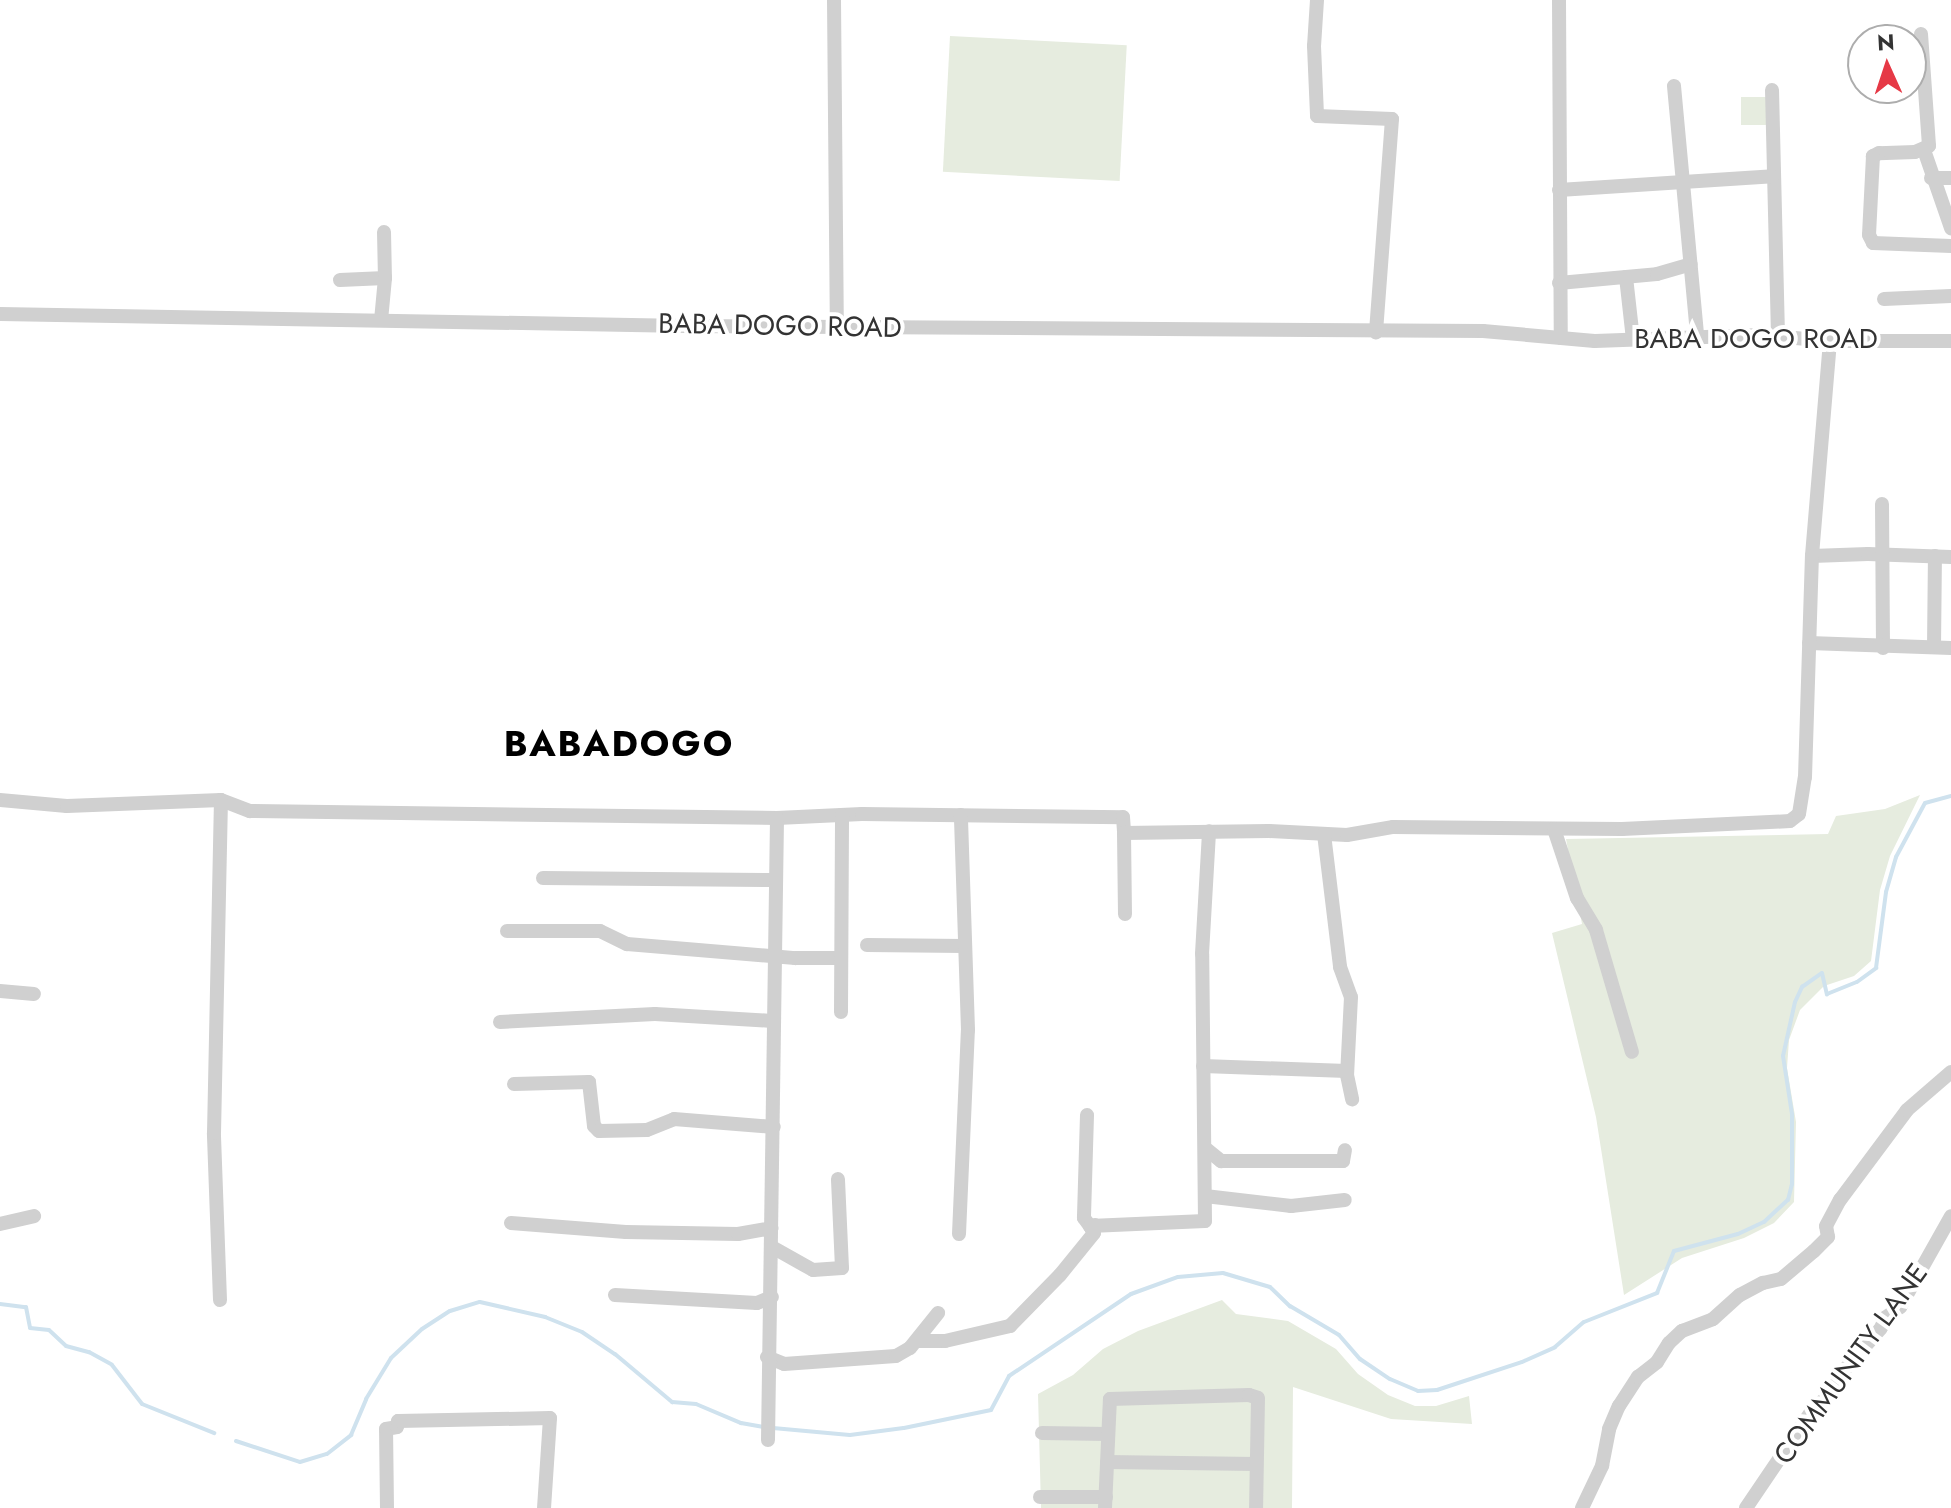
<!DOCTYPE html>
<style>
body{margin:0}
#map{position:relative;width:1951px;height:1508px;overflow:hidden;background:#fff;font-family:Jost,sans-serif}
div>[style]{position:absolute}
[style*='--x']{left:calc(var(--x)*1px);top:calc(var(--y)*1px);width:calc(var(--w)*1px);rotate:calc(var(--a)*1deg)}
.green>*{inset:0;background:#e6ecdf;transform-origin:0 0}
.stream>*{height:4px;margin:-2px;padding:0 2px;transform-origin:2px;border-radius:2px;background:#cfe2ee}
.minor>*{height:14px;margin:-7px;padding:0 7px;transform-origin:7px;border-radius:7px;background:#d0d0d0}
span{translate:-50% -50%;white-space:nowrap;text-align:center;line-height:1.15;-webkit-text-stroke:8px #fff;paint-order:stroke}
.street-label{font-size:28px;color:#333}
.district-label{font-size:36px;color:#000;font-weight:700;letter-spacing:2px}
.north{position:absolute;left:1847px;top:24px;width:80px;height:80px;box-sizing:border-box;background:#fff;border:2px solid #adadad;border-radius:50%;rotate:357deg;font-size:22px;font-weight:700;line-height:32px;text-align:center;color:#333}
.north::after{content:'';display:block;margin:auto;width:28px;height:36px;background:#e63946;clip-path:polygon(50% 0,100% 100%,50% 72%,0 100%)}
</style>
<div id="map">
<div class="green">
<div style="left:950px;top:36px;width:177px;height:136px;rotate:3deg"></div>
<div style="left:1769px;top:97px;width:28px;height:28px;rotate:90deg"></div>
<div style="clip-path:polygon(1920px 795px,1890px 856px,1880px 890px,1871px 961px,1854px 976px,1824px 986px,1800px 1010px,1789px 1040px,1787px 1068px,1796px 1122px,1794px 1202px,1774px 1223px,1744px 1238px,1682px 1258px,1624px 1295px,1596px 1117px,1552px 933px,1582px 924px,1566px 839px,1828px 834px,1836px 816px,1885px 809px)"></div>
<div style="clip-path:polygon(1222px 1300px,1236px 1314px,1288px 1321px,1336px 1349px,1358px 1374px,1388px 1395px,1415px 1406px,1436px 1406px,1469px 1396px,1472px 1424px,1391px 1419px,1293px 1387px,1292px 1508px,1041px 1508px,1038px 1394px,1073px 1375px,1103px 1349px,1138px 1331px)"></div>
</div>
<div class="stream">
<div style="--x:0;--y:1304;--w:26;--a:7"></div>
<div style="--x:26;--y:1307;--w:21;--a:79"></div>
<div style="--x:30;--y:1328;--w:19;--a:6"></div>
<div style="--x:49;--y:1330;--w:23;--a:43"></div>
<div style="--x:66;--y:1346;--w:24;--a:15"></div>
<div style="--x:89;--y:1352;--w:26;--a:29"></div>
<div style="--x:112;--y:1365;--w:49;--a:52.4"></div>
<div style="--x:142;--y:1404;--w:78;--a:21.9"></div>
<div style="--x:773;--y:1428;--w:77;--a:5.2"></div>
<div style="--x:850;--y:1435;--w:54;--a:-7.4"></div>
<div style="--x:904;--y:1428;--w:89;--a:-11.7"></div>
<div style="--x:991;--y:1410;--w:38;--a:-62"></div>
<div style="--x:1009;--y:1376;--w:147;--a:-33.9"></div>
<div style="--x:1131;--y:1294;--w:50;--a:-19.9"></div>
<div style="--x:1178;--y:1277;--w:45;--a:-5.1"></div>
<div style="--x:1223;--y:1273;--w:49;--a:16.6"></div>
<div style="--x:1270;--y:1287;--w:28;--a:44"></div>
<div style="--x:1290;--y:1306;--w:57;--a:30.6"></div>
<div style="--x:1339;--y:1335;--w:32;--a:49"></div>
<div style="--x:1360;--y:1359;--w:36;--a:34"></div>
<div style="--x:1390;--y:1379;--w:30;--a:23"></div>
<div style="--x:1418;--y:1391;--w:19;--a:-3"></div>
<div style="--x:1437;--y:1390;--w:89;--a:-18.2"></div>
<div style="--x:1522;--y:1362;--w:36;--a:-24"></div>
<div style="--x:1555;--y:1347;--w:38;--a:-41"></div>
<div style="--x:1584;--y:1322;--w:79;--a:-21.7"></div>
<div style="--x:1657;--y:1293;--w:45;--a:-68"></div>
<div style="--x:1674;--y:1251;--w:66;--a:-14.9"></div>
<div style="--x:1738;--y:1234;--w:29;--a:-25"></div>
<div style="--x:1764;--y:1222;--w:33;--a:-43"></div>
<div style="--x:1788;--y:1200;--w:16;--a:-76"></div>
<div style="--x:1792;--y:1184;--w:70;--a:-90"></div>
<div style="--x:1792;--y:1114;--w:59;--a:-98.8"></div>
<div style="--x:1783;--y:1056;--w:55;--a:-77.5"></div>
<div style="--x:1795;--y:1002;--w:17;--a:-65"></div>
<div style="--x:1802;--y:987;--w:24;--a:-35"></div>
<div style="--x:1822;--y:973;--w:22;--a:77"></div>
<div style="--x:1827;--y:994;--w:32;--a:-22"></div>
<div style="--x:1857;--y:982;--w:24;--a:-36"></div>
<div style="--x:1876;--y:968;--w:77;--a:-82.5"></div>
<div style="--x:1886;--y:892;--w:36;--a:-74"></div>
<div style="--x:1896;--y:857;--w:61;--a:-61.8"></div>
<div style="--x:1925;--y:803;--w:27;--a:-15"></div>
<div style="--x:236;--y:1441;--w:67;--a:18.2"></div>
<div style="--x:300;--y:1462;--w:28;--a:-17"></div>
<div style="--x:327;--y:1454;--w:31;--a:-38"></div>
<div style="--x:351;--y:1435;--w:39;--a:-67"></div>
<div style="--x:366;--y:1399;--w:48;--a:-58.6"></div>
<div style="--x:391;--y:1358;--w:42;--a:-43.1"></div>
<div style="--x:422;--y:1329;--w:33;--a:-33"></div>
<div style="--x:450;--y:1311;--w:31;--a:-17"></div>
<div style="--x:480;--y:1302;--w:67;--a:13"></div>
<div style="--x:545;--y:1317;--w:40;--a:22"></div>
<div style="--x:582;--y:1332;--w:40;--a:34"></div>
<div style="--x:615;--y:1354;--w:75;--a:40.1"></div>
<div style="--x:672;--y:1402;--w:24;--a:5"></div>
<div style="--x:696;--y:1404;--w:49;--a:22.9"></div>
<div style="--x:741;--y:1423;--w:23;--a:10"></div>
</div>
<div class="minor">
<div style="--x:834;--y:0;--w:326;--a:89.5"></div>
<div style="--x:1317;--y:0;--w:46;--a:93.7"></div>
<div style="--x:1314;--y:46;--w:70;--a:87.5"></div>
<div style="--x:1317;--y:116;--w:75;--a:2.3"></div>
<div style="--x:1392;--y:119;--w:214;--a:94.3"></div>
<div style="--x:1559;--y:0;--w:338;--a:89.7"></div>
<div style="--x:1921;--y:34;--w:112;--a:85.9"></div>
<div style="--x:1929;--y:146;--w:15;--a:157"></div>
<div style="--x:1915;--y:152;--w:36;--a:178"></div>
<div style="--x:1879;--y:153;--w:7;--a:153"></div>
<div style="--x:1873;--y:156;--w:79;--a:92.9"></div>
<div style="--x:1869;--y:235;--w:9;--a:63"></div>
<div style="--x:1873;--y:243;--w:78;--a:2.2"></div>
<div style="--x:1674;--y:86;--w:251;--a:84.7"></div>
<div style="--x:1772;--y:90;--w:248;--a:88.6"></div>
<div style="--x:1924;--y:150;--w:83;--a:70.9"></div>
<div style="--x:1931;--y:178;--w:20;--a:0"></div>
<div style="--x:1559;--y:190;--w:214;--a:-3.7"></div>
<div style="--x:384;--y:232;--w:46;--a:88.8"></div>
<div style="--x:1626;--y:277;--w:62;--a:83.6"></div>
<div style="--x:340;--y:280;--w:45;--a:-2.5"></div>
<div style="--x:385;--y:278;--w:42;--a:95.4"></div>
<div style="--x:1559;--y:283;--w:98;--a:-5.2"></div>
<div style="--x:1657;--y:274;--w:35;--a:-16"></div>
<div style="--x:1884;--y:299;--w:67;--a:-2.6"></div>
<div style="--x:0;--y:314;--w:686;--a:1"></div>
<div style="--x:686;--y:326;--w:797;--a:0.36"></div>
<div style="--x:1483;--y:331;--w:112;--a:5.1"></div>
<div style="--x:1595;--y:341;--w:166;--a:-2.1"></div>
<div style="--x:1761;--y:335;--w:69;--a:5"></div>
<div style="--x:1830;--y:341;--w:121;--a:0"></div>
<div style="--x:1830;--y:341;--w:216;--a:94.8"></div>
<div style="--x:1812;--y:556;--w:56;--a:-2"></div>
<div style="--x:1868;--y:554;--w:83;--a:2.1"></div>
<div style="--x:1882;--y:504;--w:144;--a:89.6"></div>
<div style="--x:1809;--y:643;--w:142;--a:2"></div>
<div style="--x:1934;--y:647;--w:91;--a:-89.4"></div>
<div style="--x:0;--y:800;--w:67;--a:5.1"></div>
<div style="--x:67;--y:806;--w:154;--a:-2.2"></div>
<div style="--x:221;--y:800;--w:31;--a:21"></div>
<div style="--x:250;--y:811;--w:527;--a:0.76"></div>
<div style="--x:777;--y:818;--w:85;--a:-2.7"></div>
<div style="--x:862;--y:814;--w:261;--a:0.7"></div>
<div style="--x:1123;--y:817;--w:16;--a:86"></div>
<div style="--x:1124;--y:833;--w:145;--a:-0.8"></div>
<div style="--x:1269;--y:831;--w:78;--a:2.9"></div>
<div style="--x:1347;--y:835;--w:47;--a:-9.9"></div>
<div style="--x:1393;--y:827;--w:229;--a:0.5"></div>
<div style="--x:1622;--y:829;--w:168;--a:-2.7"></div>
<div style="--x:1790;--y:821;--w:11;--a:-38"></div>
<div style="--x:1799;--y:814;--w:37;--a:-81"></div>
<div style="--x:1805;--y:777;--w:221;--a:-88.2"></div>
<div style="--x:1554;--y:829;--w:73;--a:71.6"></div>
<div style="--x:1577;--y:898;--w:37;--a:59"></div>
<div style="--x:1596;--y:930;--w:127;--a:73.6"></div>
<div style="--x:1124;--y:833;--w:81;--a:89.3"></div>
<div style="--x:1324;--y:834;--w:134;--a:83.1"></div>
<div style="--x:1340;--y:967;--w:32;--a:70"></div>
<div style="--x:1351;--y:997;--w:78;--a:92.9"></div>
<div style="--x:1347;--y:1075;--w:25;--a:78"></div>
<div style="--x:543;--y:878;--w:233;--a:0.5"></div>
<div style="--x:507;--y:931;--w:93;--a:0"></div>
<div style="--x:600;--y:931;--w:30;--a:26"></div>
<div style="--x:627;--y:944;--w:169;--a:4.8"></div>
<div style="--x:795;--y:958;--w:46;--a:0"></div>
<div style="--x:867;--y:945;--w:97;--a:0.6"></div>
<div style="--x:0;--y:991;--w:34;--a:5"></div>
<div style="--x:841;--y:1012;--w:197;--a:-89.7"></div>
<div style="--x:500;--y:1022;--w:155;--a:-3"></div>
<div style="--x:655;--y:1014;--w:117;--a:3.4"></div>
<div style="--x:1203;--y:1066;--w:144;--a:2"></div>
<div style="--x:514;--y:1084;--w:75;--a:-1.5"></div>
<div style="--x:589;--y:1082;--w:44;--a:83.5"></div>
<div style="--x:594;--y:1126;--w:7;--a:45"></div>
<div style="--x:599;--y:1131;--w:48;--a:-1.2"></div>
<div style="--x:647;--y:1130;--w:29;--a:-22"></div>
<div style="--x:674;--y:1119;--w:100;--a:4.6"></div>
<div style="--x:1087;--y:1115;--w:103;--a:91.7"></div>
<div style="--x:1084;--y:1218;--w:17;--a:54"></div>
<div style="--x:1205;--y:1148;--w:21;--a:39"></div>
<div style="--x:1221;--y:1161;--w:122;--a:0"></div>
<div style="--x:1343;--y:1161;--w:11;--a:-80"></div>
<div style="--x:1205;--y:1196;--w:87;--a:6.6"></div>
<div style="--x:1291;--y:1206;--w:54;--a:-6.3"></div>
<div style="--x:511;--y:1223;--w:115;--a:4.5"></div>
<div style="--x:626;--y:1232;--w:112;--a:1"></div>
<div style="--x:738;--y:1234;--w:34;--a:-10"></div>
<div style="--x:0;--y:1224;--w:35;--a:-13"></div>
<div style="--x:1090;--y:1226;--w:115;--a:-2.5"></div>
<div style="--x:1205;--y:1221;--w:267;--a:-90.6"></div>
<div style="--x:1202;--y:954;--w:123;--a:-86.7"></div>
<div style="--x:959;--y:1234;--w:204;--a:-87.5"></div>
<div style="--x:968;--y:1030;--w:215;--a:-91.9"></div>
<div style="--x:772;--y:1247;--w:47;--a:29.3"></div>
<div style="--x:813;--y:1270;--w:29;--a:-4"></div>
<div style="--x:842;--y:1268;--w:89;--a:-92.6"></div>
<div style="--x:615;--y:1295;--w:142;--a:3.2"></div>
<div style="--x:757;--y:1303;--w:16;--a:-22"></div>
<div style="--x:220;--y:1300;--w:167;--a:-92.1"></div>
<div style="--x:214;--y:1133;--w:333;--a:-88.8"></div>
<div style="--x:918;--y:1341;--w:27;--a:0"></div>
<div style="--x:945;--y:1341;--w:67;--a:-13"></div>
<div style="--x:1010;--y:1326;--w:71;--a:-45.6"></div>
<div style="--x:1060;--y:1275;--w:54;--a:-51"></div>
<div style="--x:1094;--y:1233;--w:8;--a:-120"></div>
<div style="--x:1090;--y:1226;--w:5;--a:-11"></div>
<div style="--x:767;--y:1357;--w:18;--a:22"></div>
<div style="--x:784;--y:1364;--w:112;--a:-4.1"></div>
<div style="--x:896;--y:1356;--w:16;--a:-30"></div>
<div style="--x:910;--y:1348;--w:45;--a:-51.3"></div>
<div style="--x:1042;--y:1433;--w:65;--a:0.9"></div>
<div style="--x:768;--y:1440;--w:622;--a:-89.17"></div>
<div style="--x:1107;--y:1462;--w:149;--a:0.8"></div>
<div style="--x:1040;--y:1497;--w:66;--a:0"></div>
<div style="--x:387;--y:1508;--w:79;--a:-90.7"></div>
<div style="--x:386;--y:1429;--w:11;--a:-10"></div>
<div style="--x:397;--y:1427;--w:6;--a:-81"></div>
<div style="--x:398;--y:1421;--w:152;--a:-1.1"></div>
<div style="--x:550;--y:1418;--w:90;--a:93.8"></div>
<div style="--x:1105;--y:1508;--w:109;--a:-87.4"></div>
<div style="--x:1110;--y:1399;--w:139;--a:-1.6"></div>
<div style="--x:1249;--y:1395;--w:9;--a:18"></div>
<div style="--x:1258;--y:1398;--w:110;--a:91"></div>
<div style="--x:1582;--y:1508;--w:47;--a:-64.5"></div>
<div style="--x:1602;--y:1466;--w:38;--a:-79"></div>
<div style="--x:1609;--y:1429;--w:25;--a:-67"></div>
<div style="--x:1619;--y:1406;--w:35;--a:-57"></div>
<div style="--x:1638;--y:1377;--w:24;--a:-38"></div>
<div style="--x:1657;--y:1362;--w:22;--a:-58"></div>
<div style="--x:1669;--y:1343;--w:18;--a:-43"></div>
<div style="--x:1682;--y:1331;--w:33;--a:-21"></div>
<div style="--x:1713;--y:1319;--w:36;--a:-42"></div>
<div style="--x:1740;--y:1295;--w:26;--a:-28"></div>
<div style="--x:1763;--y:1283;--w:18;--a:-13"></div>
<div style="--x:1781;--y:1279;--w:43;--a:-40.3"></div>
<div style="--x:1814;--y:1251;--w:20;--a:-45"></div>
<div style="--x:1828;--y:1237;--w:11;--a:-100"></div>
<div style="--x:1826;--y:1226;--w:30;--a:-62"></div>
<div style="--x:1840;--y:1200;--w:112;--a:-53.3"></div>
<div style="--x:1907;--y:1110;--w:58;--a:-40.8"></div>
<div style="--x:1746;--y:1508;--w:120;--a:-55.9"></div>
<div style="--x:1813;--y:1409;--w:26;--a:-40"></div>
<div style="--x:1833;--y:1392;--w:18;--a:-68"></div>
<div style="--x:1840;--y:1375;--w:62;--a:-48.9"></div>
<div style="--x:1881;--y:1328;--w:11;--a:-68"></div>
<div style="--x:1885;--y:1318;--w:19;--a:-36"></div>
<div style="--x:1900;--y:1307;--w:104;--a:-60.7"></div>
</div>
<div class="street-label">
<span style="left:780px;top:326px;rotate:1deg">BABA DOGO ROAD</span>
<span style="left:1756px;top:339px">BABA DOGO ROAD</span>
<span style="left:1851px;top:1364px;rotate:-54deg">COMMUNITY LANE</span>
</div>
<div class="district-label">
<span style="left:619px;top:744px">BABADOGO</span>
</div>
<div class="north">N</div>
</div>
